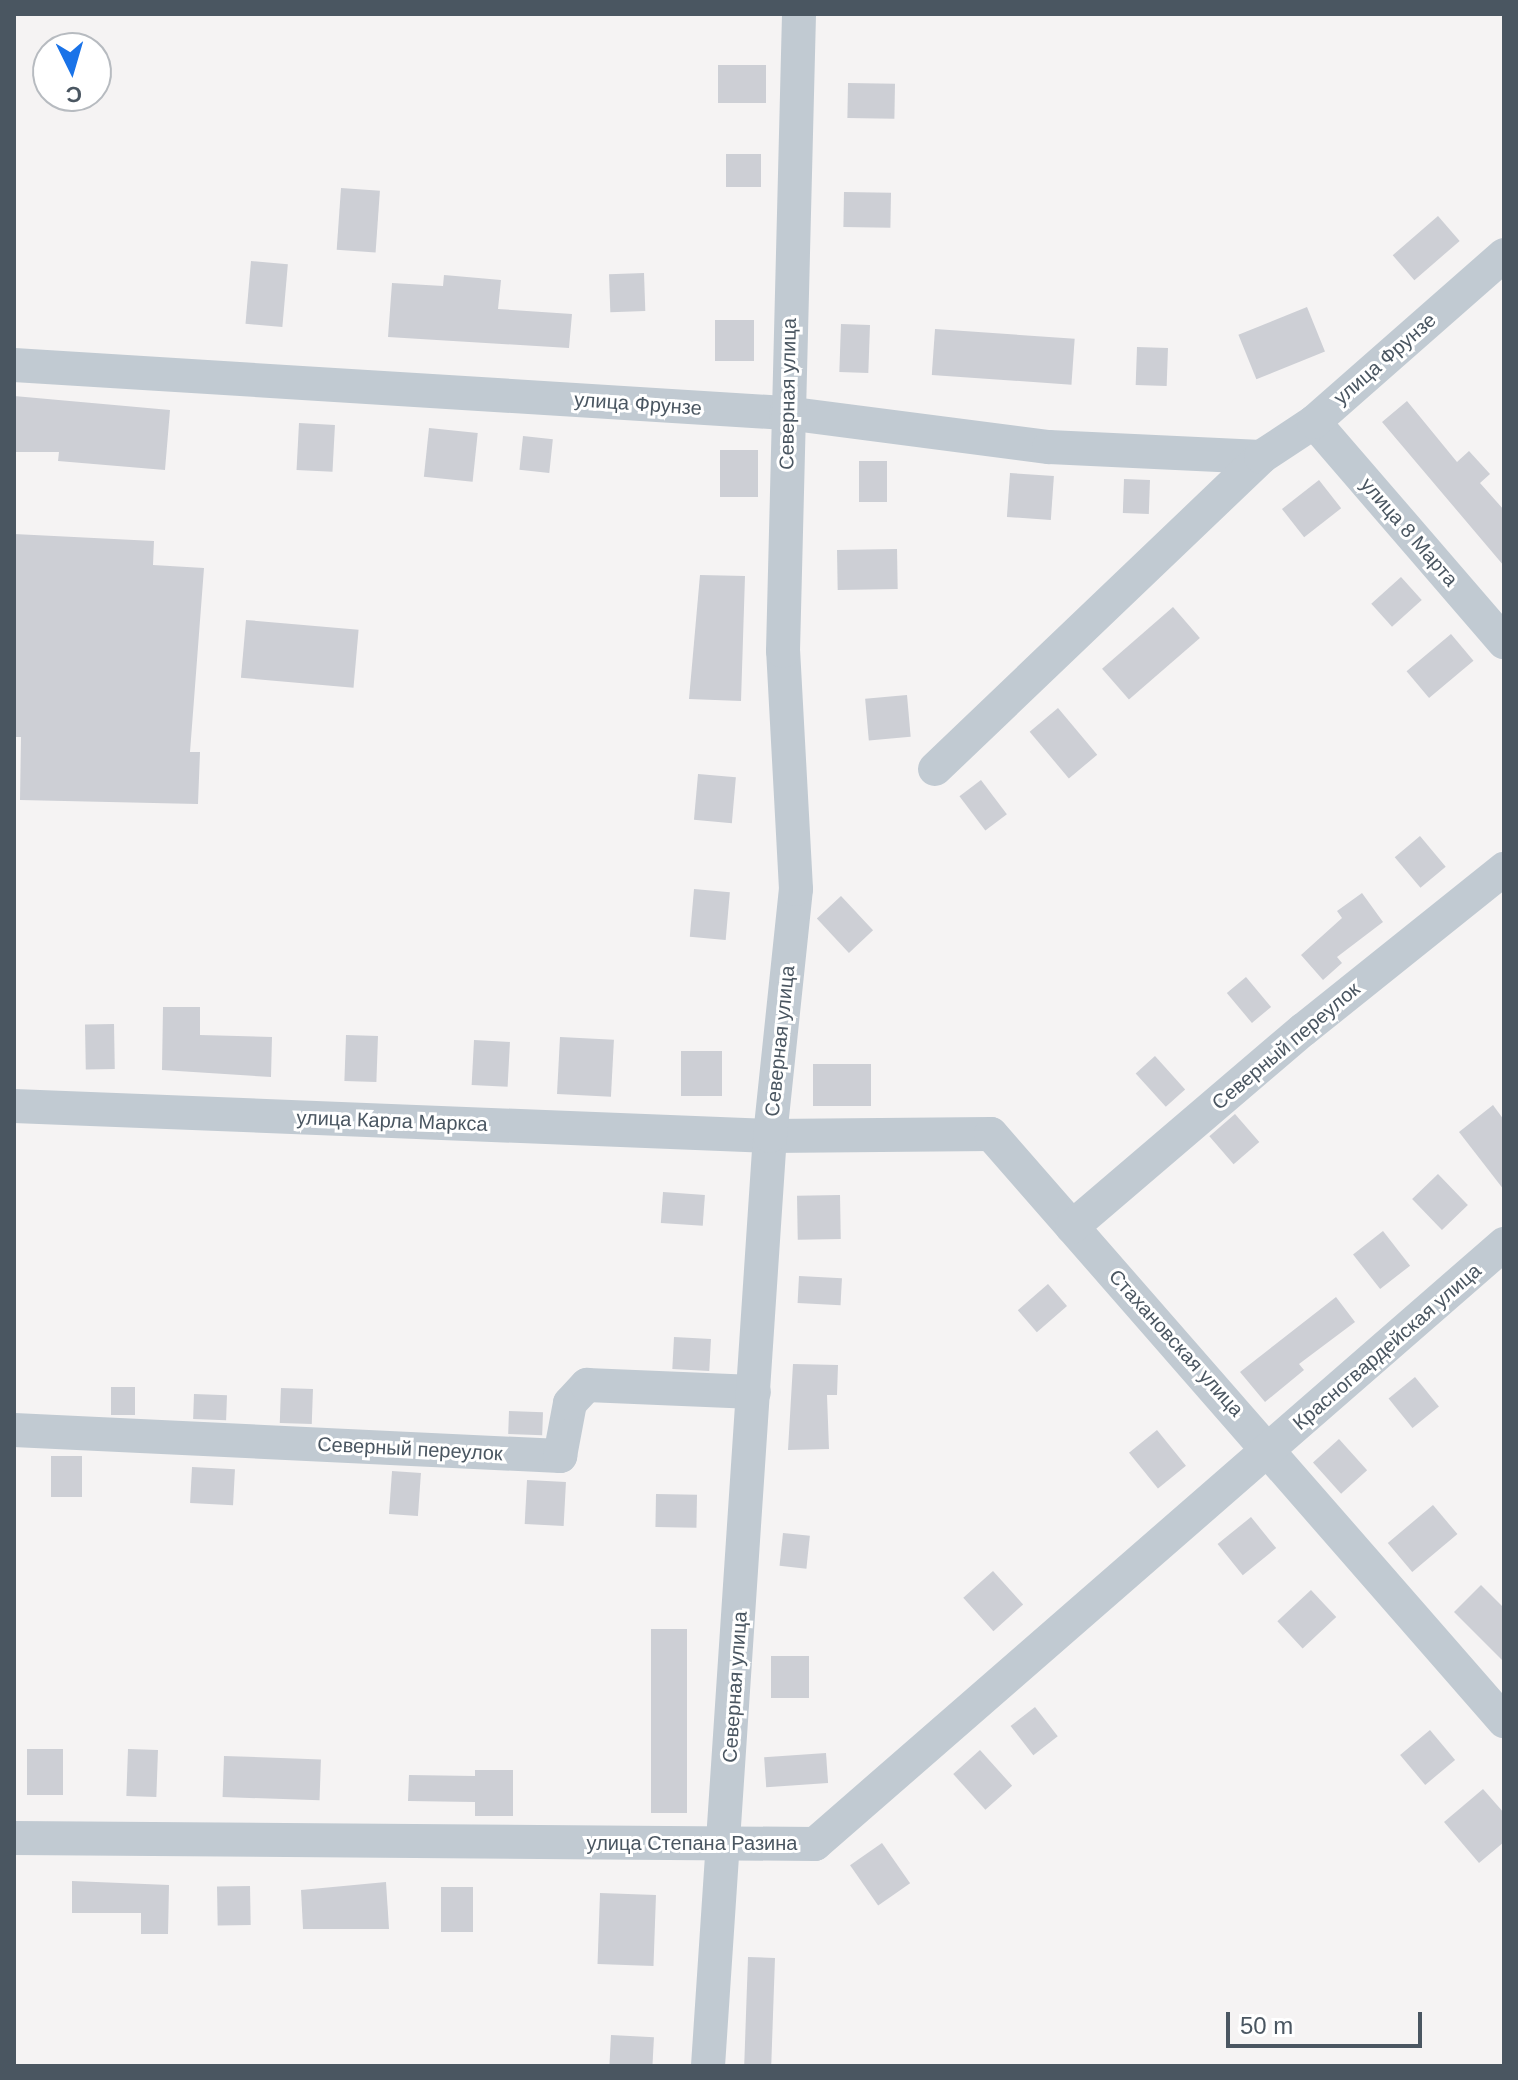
<!DOCTYPE html>
<meta charset="utf-8">
<style>
body{margin:0}
#map{position:relative;width:1518px;height:2080px;overflow:hidden;background:#f5f3f3;font-family:Helvetica,sans-serif}
div>[style]{position:absolute}
[style*='--x']{left:calc(var(--x)*1px);top:calc(var(--y)*1px);width:calc(var(--w)*1px);rotate:calc(var(--a)*1deg)}
.building>*{inset:0;background:#cdcfd5;transform-origin:0 0}
.minor>*{height:34px;margin:-17px;padding:0 17px;transform-origin:17px;border-radius:17px;background:#c1cad2}
span{translate:-50% -50%;white-space:nowrap;text-align:center;line-height:1.15;-webkit-text-stroke:6px #fff;paint-order:stroke}
.street-label{font-size:20px;color:#4a5661}
.frame{position:absolute;inset:0;border:16px solid #4a5661;pointer-events:none}
.north{position:absolute;left:32px;top:32px;width:80px;height:80px;box-sizing:border-box;background:#fff;border:2px solid #b7bbc0;border-radius:50%;rotate:175deg;font-size:22px;font-weight:700;line-height:32px;text-align:center;color:#4a5661}
.north::after{content:'';display:block;margin:auto;width:28px;height:36px;background:#1a73e8;clip-path:polygon(50% 0,100% 100%,50% 72%,0 100%)}
.scale{position:absolute;left:1226px;top:2012px;width:196px;height:36px;box-sizing:border-box;border:4px solid #4a5661;border-top:0;padding-left:10px;font-size:24px;line-height:28px;white-space:nowrap;color:#4a5661;-webkit-text-stroke:6px #fff;paint-order:stroke}
</style>
<div id="map">
<div class="building">
<div style="left:718px;top:65px;width:48px;height:38px"></div>
<div style="left:848px;top:83px;width:47px;height:35px;rotate:1deg"></div>
<div style="left:726px;top:154px;width:35px;height:33px"></div>
<div style="left:341px;top:188px;width:39px;height:62px;rotate:4deg"></div>
<div style="left:844px;top:192px;width:47px;height:35px;rotate:1deg"></div>
<div style="left:1438px;top:216px;width:33px;height:60px;rotate:49deg"></div>
<div style="left:251px;top:261px;width:37px;height:63px;rotate:5deg"></div>
<div style="left:644px;top:273px;width:38px;height:35px;rotate:88deg"></div>
<div style="clip-path:polygon(444px 275px,501px 280px,498px 309px,572px 314px,569px 348px,388px 337px,392px 283px,443px 286px)"></div>
<div style="left:1307px;top:307px;width:48px;height:74px;rotate:68deg"></div>
<div style="left:715px;top:320px;width:39px;height:41px"></div>
<div style="left:841px;top:324px;width:29px;height:48px;rotate:2deg"></div>
<div style="left:935px;top:329px;width:140px;height:46px;rotate:4deg"></div>
<div style="left:1137px;top:347px;width:31px;height:38px;rotate:2deg"></div>
<div style="clip-path:polygon(14px 396px,170px 410px,165px 470px,58px 461px,59px 452px,14px 452px)"></div>
<div style="clip-path:polygon(1407px 401px,1457px 462px,1469px 451px,1490px 474px,1480px 483px,1504px 510px,1504px 566px,1382px 422px)"></div>
<div style="left:299px;top:423px;width:36px;height:47px;rotate:3deg"></div>
<div style="left:429px;top:428px;width:49px;height:49px;rotate:6deg"></div>
<div style="left:523px;top:436px;width:30px;height:34px;rotate:6deg"></div>
<div style="left:720px;top:450px;width:38px;height:47px"></div>
<div style="left:859px;top:461px;width:28px;height:41px"></div>
<div style="left:1010px;top:473px;width:44px;height:44px;rotate:4deg"></div>
<div style="left:1124px;top:479px;width:26px;height:34px;rotate:2deg"></div>
<div style="left:1319px;top:480px;width:36px;height:47px;rotate:52deg"></div>
<div style="clip-path:polygon(14px 534px,154px 541px,153px 565px,204px 568px,190px 752px,200px 752px,198px 804px,20px 800px,21px 737px,14px 737px)"></div>
<div style="left:897px;top:549px;width:40px;height:60px;rotate:89deg"></div>
<div style="clip-path:polygon(700px 575px,745px 576px,741px 701px,689px 699px)"></div>
<div style="left:1401px;top:577px;width:31px;height:40px;rotate:48deg"></div>
<div style="left:1173px;top:607px;width:41px;height:94px;rotate:49deg"></div>
<div style="left:246px;top:620px;width:113px;height:58px;rotate:5deg"></div>
<div style="left:1451px;top:634px;width:35px;height:58px;rotate:50deg"></div>
<div style="left:907px;top:695px;width:42px;height:42px;rotate:85deg"></div>
<div style="left:1058px;top:708px;width:61px;height:37px;rotate:50deg"></div>
<div style="left:698px;top:774px;width:38px;height:46px;rotate:5deg"></div>
<div style="left:981px;top:780px;width:43px;height:27px;rotate:53deg"></div>
<div style="left:1420px;top:836px;width:40px;height:33px;rotate:50deg"></div>
<div style="left:694px;top:889px;width:36px;height:48px;rotate:5deg"></div>
<div style="clip-path:polygon(1362px 893px,1383px 922px,1337px 957px,1342px 963px,1323px 980px,1301px 955px,1342px 918px,1337px 911px)"></div>
<div style="left:841px;top:896px;width:47px;height:33px;rotate:47deg"></div>
<div style="left:1246px;top:977px;width:39px;height:25px;rotate:50deg"></div>
<div style="clip-path:polygon(163px 1007px,200px 1007px,200px 1035px,272px 1037px,271px 1077px,162px 1070px)"></div>
<div style="left:114px;top:1024px;width:45px;height:29px;rotate:89deg"></div>
<div style="left:346px;top:1035px;width:32px;height:46px;rotate:2deg"></div>
<div style="left:560px;top:1037px;width:54px;height:57px;rotate:3deg"></div>
<div style="left:474px;top:1040px;width:36px;height:45px;rotate:3deg"></div>
<div style="left:722px;top:1051px;width:45px;height:41px;rotate:90deg"></div>
<div style="left:1155px;top:1056px;width:45px;height:26px;rotate:48deg"></div>
<div style="left:813px;top:1064px;width:58px;height:42px"></div>
<div style="clip-path:polygon(1493px 1105px,1504px 1120px,1504px 1190px,1459px 1132px)"></div>
<div style="left:1235px;top:1114px;width:37px;height:34px;rotate:49deg"></div>
<div style="left:1438px;top:1174px;width:43px;height:36px;rotate:46deg"></div>
<div style="left:663px;top:1192px;width:42px;height:31px;rotate:4deg"></div>
<div style="left:840px;top:1195px;width:44px;height:43px;rotate:89deg"></div>
<div style="left:1383px;top:1231px;width:44px;height:38px;rotate:52deg"></div>
<div style="left:799px;top:1276px;width:43px;height:27px;rotate:3deg"></div>
<div style="left:1048px;top:1284px;width:29px;height:40px;rotate:49deg"></div>
<div style="clip-path:polygon(1336px 1297px,1355px 1322px,1299px 1364px,1304px 1370px,1265px 1402px,1240px 1372px)"></div>
<div style="left:674px;top:1337px;width:37px;height:32px;rotate:3deg"></div>
<div style="clip-path:polygon(793px 1364px,838px 1365px,837px 1395px,827px 1395px,829px 1449px,788px 1450px)"></div>
<div style="left:1415px;top:1377px;width:38px;height:34px;rotate:51deg"></div>
<div style="left:111px;top:1387px;width:24px;height:28px"></div>
<div style="left:281px;top:1388px;width:32px;height:35px;rotate:2deg"></div>
<div style="left:194px;top:1394px;width:33px;height:25px;rotate:2deg"></div>
<div style="left:509px;top:1411px;width:34px;height:23px;rotate:2deg"></div>
<div style="left:1157px;top:1430px;width:46px;height:36px;rotate:51deg"></div>
<div style="left:1339px;top:1439px;width:42px;height:35px;rotate:48deg"></div>
<div style="left:51px;top:1456px;width:31px;height:41px"></div>
<div style="left:192px;top:1467px;width:43px;height:36px;rotate:3deg"></div>
<div style="left:392px;top:1471px;width:29px;height:43px;rotate:4deg"></div>
<div style="left:527px;top:1480px;width:39px;height:44px;rotate:3deg"></div>
<div style="left:656px;top:1494px;width:41px;height:33px;rotate:1deg"></div>
<div style="left:1433px;top:1505px;width:38px;height:59px;rotate:50deg"></div>
<div style="left:1251px;top:1517px;width:40px;height:43px;rotate:51deg"></div>
<div style="left:783px;top:1533px;width:27px;height:33px;rotate:6deg"></div>
<div style="left:993px;top:1571px;width:45px;height:40px;rotate:48deg"></div>
<div style="clip-path:polygon(1481px 1585px,1504px 1608px,1504px 1662px,1454px 1612px)"></div>
<div style="left:1311px;top:1590px;width:37px;height:46px;rotate:47deg"></div>
<div style="left:651px;top:1629px;width:36px;height:184px"></div>
<div style="left:771px;top:1656px;width:38px;height:42px"></div>
<div style="left:1035px;top:1707px;width:37px;height:31px;rotate:52deg"></div>
<div style="left:1430px;top:1730px;width:39px;height:39px;rotate:50deg"></div>
<div style="left:27px;top:1749px;width:36px;height:46px"></div>
<div style="left:128px;top:1749px;width:30px;height:47px;rotate:2deg"></div>
<div style="left:980px;top:1750px;width:48px;height:36px;rotate:48deg"></div>
<div style="left:826px;top:1753px;width:30px;height:62px;rotate:86deg"></div>
<div style="left:224px;top:1756px;width:97px;height:41px;rotate:2deg"></div>
<div style="clip-path:polygon(475px 1770px,513px 1770px,513px 1816px,475px 1816px,475px 1802px,408px 1801px,409px 1775px,475px 1776px)"></div>
<div style="clip-path:polygon(1483px 1789px,1504px 1813px,1504px 1842px,1479px 1863px,1444px 1822px)"></div>
<div style="left:882px;top:1843px;width:49px;height:39px;rotate:55deg"></div>
<div style="clip-path:polygon(72px 1881px,169px 1885px,168px 1934px,141px 1934px,141px 1913px,72px 1913px)"></div>
<div style="clip-path:polygon(386px 1882px,389px 1929px,303px 1929px,301px 1890px)"></div>
<div style="left:250px;top:1886px;width:39px;height:33px;rotate:89deg"></div>
<div style="left:441px;top:1887px;width:32px;height:45px"></div>
<div style="left:600px;top:1893px;width:56px;height:71px;rotate:2deg"></div>
<div style="left:748px;top:1957px;width:27px;height:109px;rotate:2deg"></div>
<div style="left:611px;top:2035px;width:43px;height:31px;rotate:3deg"></div>
</div>
<div class="minor">
<div style="--x:14;--y:365;--w:773;--a:3.56"></div>
<div style="--x:786;--y:413;--w:265;--a:7.4"></div>
<div style="--x:1049;--y:447;--w:212;--a:2.7"></div>
<div style="--x:1314;--y:422;--w:291;--a:49.2"></div>
<div style="--x:935;--y:769;--w:451;--a:-43.7"></div>
<div style="--x:1261;--y:457;--w:64;--a:-33.4"></div>
<div style="--x:1314;--y:422;--w:253;--a:-41.3"></div>
<div style="--x:14;--y:1106;--w:757;--a:2.27"></div>
<div style="--x:770;--y:1136;--w:221;--a:-0.5"></div>
<div style="--x:991;--y:1134;--w:780;--a:48.85"></div>
<div style="--x:1072;--y:1227;--w:304;--a:-40.5"></div>
<div style="--x:1303;--y:1030;--w:258;--a:-38.7"></div>
<div style="--x:14;--y:1430;--w:547;--a:2.73"></div>
<div style="--x:560;--y:1456;--w:54;--a:-79.3"></div>
<div style="--x:570;--y:1403;--w:25;--a:-47"></div>
<div style="--x:587;--y:1385;--w:167;--a:2.4"></div>
<div style="--x:14;--y:1838;--w:801;--a:0.43"></div>
<div style="--x:815;--y:1844;--w:914;--a:-41.05"></div>
<div style="--x:708;--y:2066;--w:932;--a:-86.19"></div>
<div style="--x:770;--y:1136;--w:248;--a:-84"></div>
<div style="--x:796;--y:889;--w:238;--a:-93.1"></div>
<div style="--x:783;--y:651;--w:637;--a:-88.56"></div>
</div>
<div class="street-label">
<span style="left:1385px;top:359px;rotate:-41deg">улица Фрунзе</span>
<span style="left:788px;top:394px;rotate:-89deg">Северная улица</span>
<span style="left:638px;top:404px;rotate:4deg">улица Фрунзе</span>
<span style="left:1409px;top:532px;rotate:49deg">улица 8 Марта</span>
<span style="left:780px;top:1041px;rotate:-84deg">Северная улица</span>
<span style="left:1286px;top:1046px;rotate:-40deg">Северный переулок</span>
<span style="left:392px;top:1121px;rotate:2deg">улица Карла Маркса</span>
<span style="left:1176px;top:1343px;rotate:48deg">Стахановская улица</span>
<span style="left:1387px;top:1347px;rotate:-41deg">Красногвардейская улица</span>
<span style="left:410px;top:1449px;rotate:3deg">Северный переулок</span>
<span style="left:735px;top:1687px;rotate:-86deg">Северная улица</span>
<span style="left:692px;top:1843px">улица Степана Разина</span>
</div>
<div class="frame"></div>
<div class="north">С</div>
<div class="scale">50 m</div>
</div>
